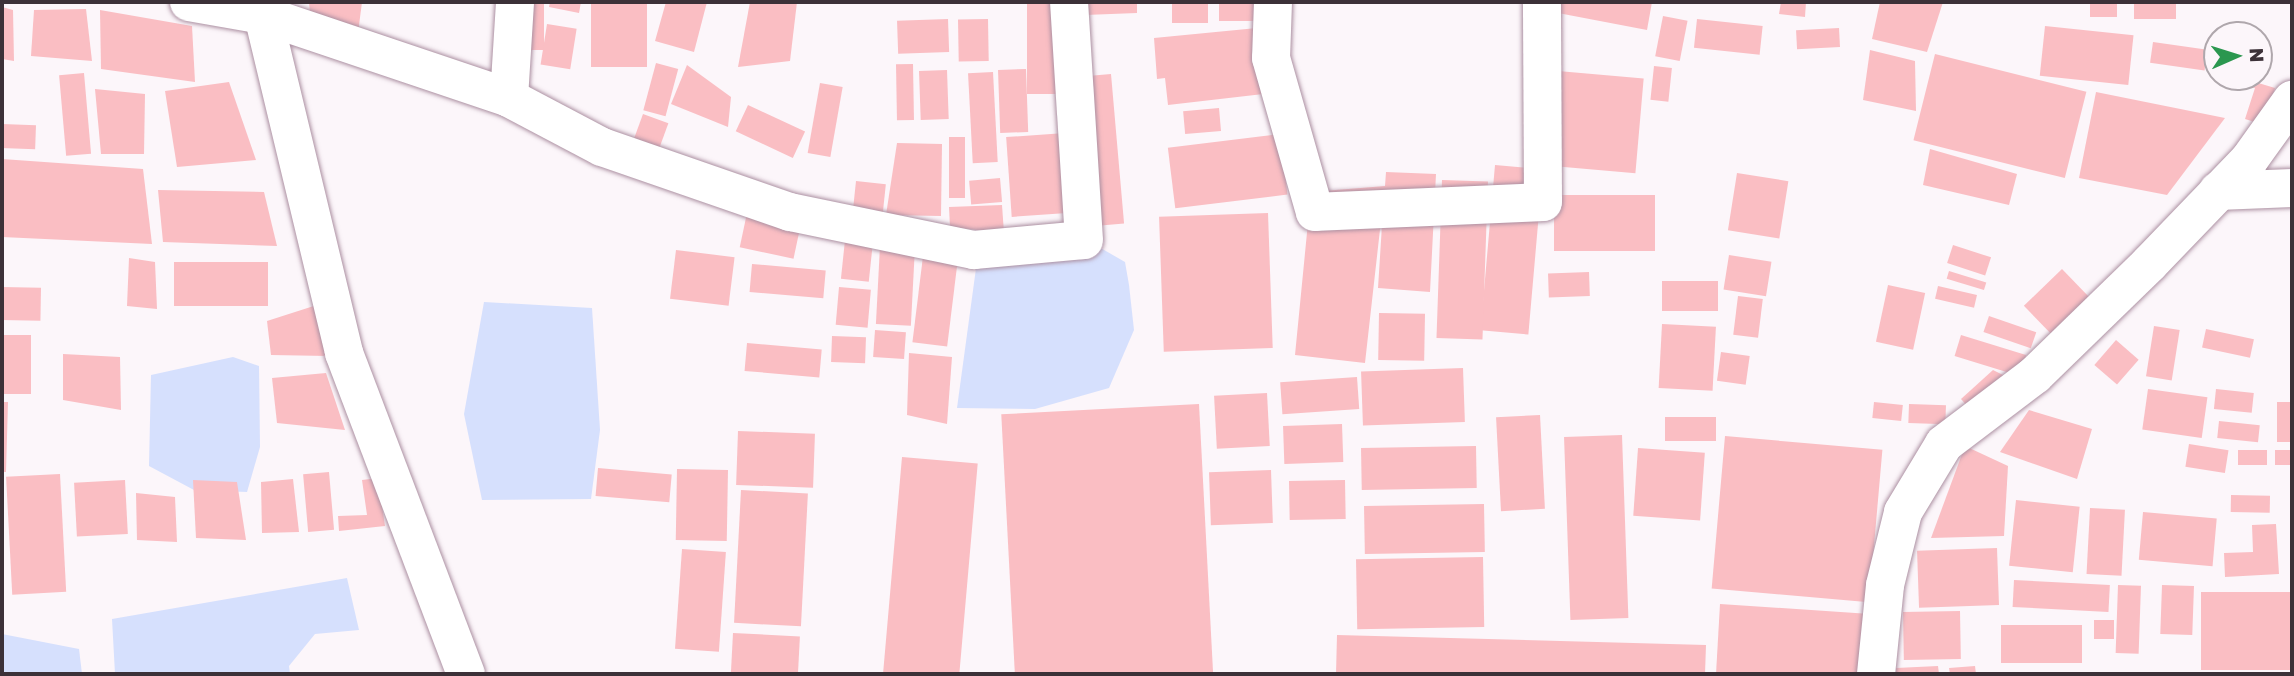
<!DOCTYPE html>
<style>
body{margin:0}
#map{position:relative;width:2294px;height:676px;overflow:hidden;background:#fcf6fa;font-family:"Golos Text",sans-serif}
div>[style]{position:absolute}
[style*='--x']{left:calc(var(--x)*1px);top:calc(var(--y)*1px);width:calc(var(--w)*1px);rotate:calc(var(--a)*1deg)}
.water>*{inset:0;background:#d6e0fd}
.building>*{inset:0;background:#fabec3;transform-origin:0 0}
.roads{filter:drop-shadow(0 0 2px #ac90a2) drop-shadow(0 0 2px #ac90a2)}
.street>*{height:38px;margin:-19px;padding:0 19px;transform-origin:19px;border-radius:19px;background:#fff}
span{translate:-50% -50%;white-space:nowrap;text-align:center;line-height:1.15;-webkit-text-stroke:7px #fcf6fa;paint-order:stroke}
.frame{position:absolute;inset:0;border:4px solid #3c3138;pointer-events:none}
.north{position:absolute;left:2203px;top:21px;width:70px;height:70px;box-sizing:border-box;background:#fcf6fa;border:2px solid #afa7ac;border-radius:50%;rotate:87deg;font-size:19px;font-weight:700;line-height:28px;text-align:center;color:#3c3138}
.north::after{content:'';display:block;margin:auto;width:24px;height:32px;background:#2b974f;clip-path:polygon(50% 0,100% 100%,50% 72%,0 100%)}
</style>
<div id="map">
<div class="water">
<div style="clip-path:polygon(1085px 239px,1125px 262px,1129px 285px,1134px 330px,1109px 388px,1035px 409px,957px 408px,977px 261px)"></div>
<div style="clip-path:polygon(484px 302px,592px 308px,600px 430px,591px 499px,482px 500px,464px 414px)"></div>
<div style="clip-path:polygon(233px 357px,259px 366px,260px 447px,247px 492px,194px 490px,149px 466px,151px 375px)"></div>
<div style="clip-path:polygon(347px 578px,359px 630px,315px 634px,289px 666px,290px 674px,115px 674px,112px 619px)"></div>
<div style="clip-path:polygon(2px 634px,79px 649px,82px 674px,2px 674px)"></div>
</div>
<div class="building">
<div style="clip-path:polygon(309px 2px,362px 2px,357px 41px,312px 36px)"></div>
<div style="left:522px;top:2px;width:22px;height:48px"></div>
<div style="clip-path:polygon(550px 2px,581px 2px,579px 13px,549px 7px)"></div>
<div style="left:591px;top:2px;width:56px;height:65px"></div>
<div style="clip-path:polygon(666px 2px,707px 2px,694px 52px,655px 41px)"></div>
<div style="clip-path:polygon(750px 2px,797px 2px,790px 61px,738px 67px)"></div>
<div style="left:1027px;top:2px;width:32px;height:92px"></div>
<div style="clip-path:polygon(1084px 2px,1137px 2px,1137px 13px,1085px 15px)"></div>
<div style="left:1172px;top:2px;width:36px;height:21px"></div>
<div style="left:1219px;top:2px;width:45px;height:19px"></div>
<div style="clip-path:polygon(1560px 2px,1652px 2px,1647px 30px,1558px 13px)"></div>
<div style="clip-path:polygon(1781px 2px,1806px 2px,1805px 17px,1779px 14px)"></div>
<div style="clip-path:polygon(1880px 2px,1943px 2px,1927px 52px,1872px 39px)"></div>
<div style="left:2090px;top:2px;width:27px;height:15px"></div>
<div style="left:2134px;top:2px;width:42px;height:17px"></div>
<div style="clip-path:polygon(2px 7px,13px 10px,14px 61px,2px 59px)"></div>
<div style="clip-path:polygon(86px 9px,92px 61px,31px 56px,34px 10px)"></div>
<div style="clip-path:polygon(100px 10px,192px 26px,195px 82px,101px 69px)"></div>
<div style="left:1663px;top:16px;width:25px;height:41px;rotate:11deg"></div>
<div style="left:948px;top:19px;width:33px;height:51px;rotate:88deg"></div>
<div style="left:988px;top:19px;width:42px;height:30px;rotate:89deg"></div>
<div style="left:1697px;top:19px;width:66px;height:29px;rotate:6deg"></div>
<div style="left:547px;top:24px;width:30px;height:41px;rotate:9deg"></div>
<div style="left:2045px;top:26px;width:89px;height:50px;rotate:6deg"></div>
<div style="clip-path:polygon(1257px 28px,1273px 93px,1168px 105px,1165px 78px,1157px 79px,1154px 38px)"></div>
<div style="left:1839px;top:28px;width:19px;height:43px;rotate:87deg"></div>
<div style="left:2153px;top:42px;width:55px;height:21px;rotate:8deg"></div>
<div style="clip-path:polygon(1870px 50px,1915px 61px,1916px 111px,1863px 100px)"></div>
<div style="left:1935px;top:54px;width:156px;height:89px;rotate:14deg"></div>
<div style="left:656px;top:63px;width:23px;height:49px;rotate:15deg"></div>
<div style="left:913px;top:64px;width:56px;height:17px;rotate:89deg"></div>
<div style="clip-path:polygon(687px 65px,731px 97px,728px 127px,671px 104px)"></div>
<div style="left:1654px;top:66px;width:18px;height:34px;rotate:6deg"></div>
<div style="left:1026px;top:69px;width:63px;height:28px;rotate:88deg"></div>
<div style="left:947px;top:70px;width:49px;height:28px;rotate:88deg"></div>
<div style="left:1558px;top:71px;width:86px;height:95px;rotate:5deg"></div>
<div style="left:993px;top:72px;width:90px;height:25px;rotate:87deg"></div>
<div style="left:84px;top:73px;width:81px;height:25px;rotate:85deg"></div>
<div style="left:1111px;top:74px;width:150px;height:32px;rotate:85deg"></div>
<div style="clip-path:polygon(2230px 77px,2257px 77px,2255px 82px,2275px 88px,2264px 125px,2245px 119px,2255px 88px,2229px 82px)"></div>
<div style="clip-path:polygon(229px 82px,256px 160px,177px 167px,165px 91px)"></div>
<div style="left:820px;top:83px;width:23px;height:71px;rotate:10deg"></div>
<div style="clip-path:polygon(95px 89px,145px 94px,144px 154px,101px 154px)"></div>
<div style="clip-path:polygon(2096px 92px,2225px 118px,2167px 195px,2079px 178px)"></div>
<div style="left:748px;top:105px;width:63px;height:29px;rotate:25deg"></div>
<div style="left:1219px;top:108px;width:23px;height:36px;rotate:85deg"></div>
<div style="left:643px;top:114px;width:27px;height:36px;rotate:20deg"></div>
<div style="left:2px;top:124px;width:34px;height:24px;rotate:2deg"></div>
<div style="left:1065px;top:133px;width:80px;height:59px;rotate:86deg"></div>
<div style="left:1280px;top:134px;width:61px;height:113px;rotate:83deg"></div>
<div style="left:949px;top:137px;width:16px;height:61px"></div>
<div style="clip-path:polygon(897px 143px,942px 144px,941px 216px,886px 215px)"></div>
<div style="clip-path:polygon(1930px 149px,2017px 174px,2009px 205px,1923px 185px)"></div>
<div style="clip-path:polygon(2px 159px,143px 169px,152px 244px,2px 237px)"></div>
<div style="left:1495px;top:165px;width:48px;height:166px;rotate:5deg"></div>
<div style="clip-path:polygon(1386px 172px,1436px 174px,1430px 292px,1378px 288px,1384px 194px,1365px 363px,1295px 355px,1311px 192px,1385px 186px)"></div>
<div style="left:1737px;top:173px;width:52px;height:58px;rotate:9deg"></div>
<div style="left:1000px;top:178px;width:24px;height:31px;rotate:85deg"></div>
<div style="left:1442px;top:180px;width:46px;height:158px;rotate:2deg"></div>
<div style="left:856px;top:181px;width:30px;height:36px;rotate:6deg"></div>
<div style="clip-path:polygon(158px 190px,264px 192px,277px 246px,163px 242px)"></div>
<div style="left:1554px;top:195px;width:101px;height:56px"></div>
<div style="clip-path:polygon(1002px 205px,1004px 233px,950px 227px,949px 207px)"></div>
<div style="left:747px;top:213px;width:55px;height:35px;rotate:12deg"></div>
<div style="left:1268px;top:213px;width:135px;height:109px;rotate:88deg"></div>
<div style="left:845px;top:240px;width:28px;height:39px;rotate:6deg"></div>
<div style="left:1953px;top:245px;width:40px;height:19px;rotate:18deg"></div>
<div style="left:880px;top:246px;width:35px;height:78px;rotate:3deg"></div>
<div style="left:924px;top:248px;width:35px;height:95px;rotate:7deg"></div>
<div style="left:676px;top:250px;width:59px;height:49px;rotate:7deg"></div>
<div style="left:1729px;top:255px;width:43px;height:35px;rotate:9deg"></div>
<div style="clip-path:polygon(129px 258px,155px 262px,157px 309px,127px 306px)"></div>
<div style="left:174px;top:262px;width:94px;height:44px"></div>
<div style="left:752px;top:264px;width:74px;height:28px;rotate:5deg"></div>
<div style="left:2062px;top:269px;width:40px;height:53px;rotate:46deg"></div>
<div style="left:1949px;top:271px;width:39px;height:8px;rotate:17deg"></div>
<div style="left:1589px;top:272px;width:24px;height:41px;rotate:88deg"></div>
<div style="left:1662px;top:281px;width:56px;height:30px"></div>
<div style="left:1888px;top:285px;width:38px;height:58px;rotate:12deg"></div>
<div style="left:1938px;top:286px;width:40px;height:13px;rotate:13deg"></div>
<div style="left:2px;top:287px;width:39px;height:33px;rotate:1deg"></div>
<div style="left:839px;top:287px;width:32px;height:38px;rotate:5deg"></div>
<div style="left:1738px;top:296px;width:25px;height:39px;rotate:7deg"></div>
<div style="clip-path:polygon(320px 304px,328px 356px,271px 355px,267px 321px)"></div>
<div style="left:1379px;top:313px;width:46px;height:47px;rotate:1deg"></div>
<div style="left:1989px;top:316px;width:50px;height:17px;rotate:19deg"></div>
<div style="left:1662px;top:324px;width:54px;height:64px;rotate:3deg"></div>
<div style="left:2154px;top:326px;width:26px;height:51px;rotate:9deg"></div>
<div style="left:2206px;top:329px;width:49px;height:19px;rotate:12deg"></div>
<div style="left:875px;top:330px;width:31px;height:27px;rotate:4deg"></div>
<div style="left:2px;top:335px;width:29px;height:59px"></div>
<div style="left:1961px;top:335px;width:68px;height:22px;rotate:17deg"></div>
<div style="left:832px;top:336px;width:34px;height:26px;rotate:2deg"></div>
<div style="left:2116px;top:340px;width:30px;height:33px;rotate:41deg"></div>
<div style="left:747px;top:343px;width:75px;height:28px;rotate:5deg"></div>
<div style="left:1721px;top:352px;width:29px;height:29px;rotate:8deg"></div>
<div style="clip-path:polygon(909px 353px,952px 357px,947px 424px,907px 415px)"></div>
<div style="clip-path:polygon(63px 354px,120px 357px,121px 410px,63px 400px)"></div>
<div style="left:1463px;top:368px;width:54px;height:102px;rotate:88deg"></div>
<div style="clip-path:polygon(1993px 370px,2007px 377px,1970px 409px,1961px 399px)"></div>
<div style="clip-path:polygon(326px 373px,345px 430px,277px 423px,272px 378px)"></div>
<div style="left:1357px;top:377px;width:32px;height:77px;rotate:86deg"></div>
<div style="left:2148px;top:389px;width:60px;height:41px;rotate:8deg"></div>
<div style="left:2216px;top:389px;width:38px;height:20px;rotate:6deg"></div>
<div style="left:1267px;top:393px;width:53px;height:53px;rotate:87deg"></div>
<div style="clip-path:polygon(2px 402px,8px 402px,6px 472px,2px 472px)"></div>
<div style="left:1874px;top:402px;width:29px;height:16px;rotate:6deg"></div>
<div style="left:2277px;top:402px;width:15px;height:40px"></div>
<div style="left:1199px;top:404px;width:270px;height:198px;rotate:87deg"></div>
<div style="left:1909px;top:404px;width:37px;height:19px;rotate:2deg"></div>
<div style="clip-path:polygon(2029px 410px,2092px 429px,2077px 479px,2000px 452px)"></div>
<div style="left:1540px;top:415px;width:94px;height:44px;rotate:87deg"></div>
<div style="left:1665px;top:417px;width:51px;height:24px"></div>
<div style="left:2219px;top:421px;width:41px;height:17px;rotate:6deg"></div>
<div style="left:1342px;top:424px;width:38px;height:59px;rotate:88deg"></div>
<div style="left:738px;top:431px;width:77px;height:54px;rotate:2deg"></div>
<div style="left:1622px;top:435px;width:183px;height:58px;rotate:88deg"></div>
<div style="left:1725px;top:436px;width:158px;height:153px;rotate:5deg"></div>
<div style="left:2189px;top:444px;width:40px;height:23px;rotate:9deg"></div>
<div style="left:1476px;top:446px;width:42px;height:115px;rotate:89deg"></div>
<div style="clip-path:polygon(1965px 446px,2008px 466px,2004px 536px,1931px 538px)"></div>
<div style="left:1638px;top:448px;width:67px;height:68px;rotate:4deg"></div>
<div style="left:2267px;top:450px;width:15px;height:29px;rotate:90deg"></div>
<div style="left:2275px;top:450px;width:17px;height:15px"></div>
<div style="left:902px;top:457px;width:76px;height:218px;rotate:5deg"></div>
<div style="left:598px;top:468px;width:74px;height:28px;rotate:5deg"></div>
<div style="left:677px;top:469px;width:51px;height:71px;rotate:1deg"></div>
<div style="left:1271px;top:470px;width:53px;height:62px;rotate:88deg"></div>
<div style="left:329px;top:472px;width:58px;height:26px;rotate:85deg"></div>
<div style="left:60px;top:474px;width:118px;height:54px;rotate:87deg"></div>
<div style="clip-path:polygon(378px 478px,385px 526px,339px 531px,338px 516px,367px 515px,362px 480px)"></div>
<div style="clip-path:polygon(293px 479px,299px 532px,262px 533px,261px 482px)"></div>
<div style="left:125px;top:480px;width:54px;height:51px;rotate:87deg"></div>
<div style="clip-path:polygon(193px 480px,237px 482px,246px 540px,196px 538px)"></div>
<div style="left:1345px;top:480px;width:39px;height:56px;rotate:89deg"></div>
<div style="left:741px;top:490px;width:67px;height:133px;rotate:3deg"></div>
<div style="clip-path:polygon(136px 493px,175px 497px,177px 542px,137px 540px)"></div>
<div style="left:2231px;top:495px;width:39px;height:17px;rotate:1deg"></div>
<div style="left:2016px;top:500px;width:64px;height:66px;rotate:6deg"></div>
<div style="left:1484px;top:504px;width:48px;height:120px;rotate:89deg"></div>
<div style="left:2090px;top:508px;width:35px;height:66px;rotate:3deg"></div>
<div style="left:2143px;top:512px;width:74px;height:48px;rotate:5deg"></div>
<div style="clip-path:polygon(2276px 524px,2279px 574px,2225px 577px,2224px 553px,2253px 552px,2252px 525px)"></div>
<div style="left:1997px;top:548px;width:57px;height:80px;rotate:88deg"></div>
<div style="left:682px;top:549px;width:44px;height:100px;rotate:4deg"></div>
<div style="left:1483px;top:557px;width:70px;height:127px;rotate:89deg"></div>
<div style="left:2014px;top:580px;width:96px;height:27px;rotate:3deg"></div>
<div style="left:2118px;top:585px;width:23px;height:68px;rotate:2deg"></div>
<div style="left:2162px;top:585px;width:32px;height:49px;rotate:2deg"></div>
<div style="left:2292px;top:592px;width:78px;height:91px;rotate:90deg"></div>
<div style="clip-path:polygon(1720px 604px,1870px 614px,1859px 674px,1716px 674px)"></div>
<div style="left:1960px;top:611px;width:48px;height:57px;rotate:89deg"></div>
<div style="left:2094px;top:620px;width:20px;height:19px"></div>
<div style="left:2001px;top:625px;width:81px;height:38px"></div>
<div style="left:733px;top:633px;width:67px;height:41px;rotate:3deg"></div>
<div style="clip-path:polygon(1337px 635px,1706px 645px,1705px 674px,1336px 674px)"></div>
<div style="clip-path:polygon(1938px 666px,1939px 674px,1896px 674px,1896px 668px)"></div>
<div style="clip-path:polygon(1975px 666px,1976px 674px,1950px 674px,1949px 668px)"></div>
</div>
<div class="roads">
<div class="street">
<div style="--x:189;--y:2;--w:75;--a:10"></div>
<div style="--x:263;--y:15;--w:348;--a:76.5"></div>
<div style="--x:344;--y:353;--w:343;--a:69.2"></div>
<div style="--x:257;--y:2;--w:14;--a:65"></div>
<div style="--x:263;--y:15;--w:260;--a:18.6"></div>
<div style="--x:509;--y:98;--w:96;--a:-86.4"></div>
<div style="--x:1273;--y:2;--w:56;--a:92"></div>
<div style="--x:1271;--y:58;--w:160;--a:74.1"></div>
<div style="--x:1315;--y:212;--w:228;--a:-2.5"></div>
<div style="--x:1543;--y:202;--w:200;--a:-90.3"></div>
<div style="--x:509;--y:98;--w:105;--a:27.8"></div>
<div style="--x:602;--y:147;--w:199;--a:19.1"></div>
<div style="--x:790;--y:212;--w:188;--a:11.7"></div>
<div style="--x:974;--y:250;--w:110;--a:-5.2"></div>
<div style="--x:1084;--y:240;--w:238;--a:-93.6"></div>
<div style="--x:2218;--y:191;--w:74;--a:-2.3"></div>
<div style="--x:1876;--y:674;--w:89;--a:-84.2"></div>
<div style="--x:1885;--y:585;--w:75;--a:-76.1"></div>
<div style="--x:1903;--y:512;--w:79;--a:-58.9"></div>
<div style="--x:1944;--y:444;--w:114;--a:-37.2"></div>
<div style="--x:2035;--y:375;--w:159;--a:-44.2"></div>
<div style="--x:2149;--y:264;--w:144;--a:-46.1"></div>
<div style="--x:2249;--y:160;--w:74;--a:-54.4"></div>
</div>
</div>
<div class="frame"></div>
<div class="north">N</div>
</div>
